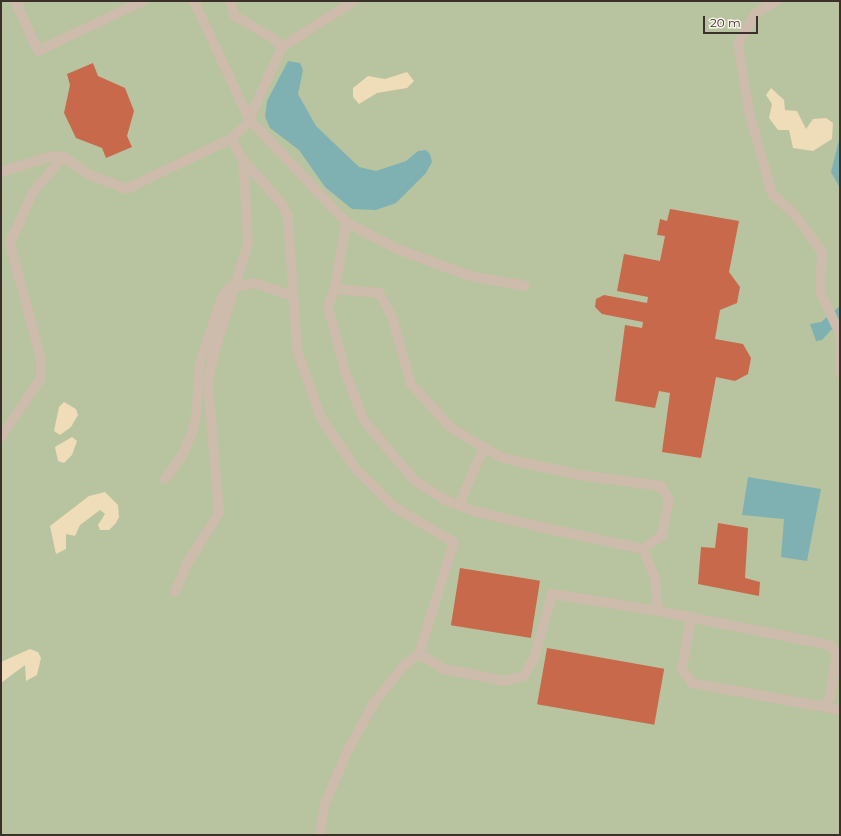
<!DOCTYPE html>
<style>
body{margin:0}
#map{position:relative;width:841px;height:836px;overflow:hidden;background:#f4ebe1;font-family:Montserrat,sans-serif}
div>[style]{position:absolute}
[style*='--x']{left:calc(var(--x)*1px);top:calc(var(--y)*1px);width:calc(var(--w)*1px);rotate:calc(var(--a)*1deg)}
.green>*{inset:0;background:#b8c4a0;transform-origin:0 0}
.sand>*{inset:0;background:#efdcb8}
.water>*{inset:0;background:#7fb0b2}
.building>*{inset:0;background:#c8694b;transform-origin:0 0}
.minor>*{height:10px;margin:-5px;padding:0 5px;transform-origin:5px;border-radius:5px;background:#cdbbac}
span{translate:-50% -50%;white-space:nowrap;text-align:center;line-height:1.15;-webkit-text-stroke:3.5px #fbf5ee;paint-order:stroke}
.frame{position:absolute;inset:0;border:2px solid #3b302b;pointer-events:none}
.scale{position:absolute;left:703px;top:16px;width:55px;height:18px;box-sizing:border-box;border:2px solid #3b302b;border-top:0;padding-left:5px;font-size:12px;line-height:14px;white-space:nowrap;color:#3b302b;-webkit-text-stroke:3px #fbf5ee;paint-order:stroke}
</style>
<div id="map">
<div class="green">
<div style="left:1px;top:1px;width:839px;height:834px"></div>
</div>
<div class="sand">
<div style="clip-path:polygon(407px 72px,414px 81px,407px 88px,377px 93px,359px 104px,353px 97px,353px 88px,368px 76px,385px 79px)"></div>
<div style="clip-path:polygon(771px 88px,784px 100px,785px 110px,797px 111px,806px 129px,813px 119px,826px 118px,833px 123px,832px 139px,813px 151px,793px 148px,789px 130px,778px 130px,769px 118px,772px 104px,766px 95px)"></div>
<div style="clip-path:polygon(64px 402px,76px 409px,78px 415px,71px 427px,60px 435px,54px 431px,59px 407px)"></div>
<div style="clip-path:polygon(72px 437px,77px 441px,72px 455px,64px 463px,58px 461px,55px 447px)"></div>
<div style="clip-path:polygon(105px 492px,118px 505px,119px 517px,116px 523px,109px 530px,100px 530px,98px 525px,105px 514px,100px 510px,80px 525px,75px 536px,66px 534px,66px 549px,56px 554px,50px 526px,89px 496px)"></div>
<div style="clip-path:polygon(30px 649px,38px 652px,41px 658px,37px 675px,26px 681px,25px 665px,1px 683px,1px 662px)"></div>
</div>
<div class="water">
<div style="clip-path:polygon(288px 61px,300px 63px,303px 70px,298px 94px,316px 126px,359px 167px,376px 171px,406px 161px,418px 151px,426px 150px,430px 154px,432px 162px,426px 173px,396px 203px,376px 210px,352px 209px,325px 187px,299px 150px,270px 128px,265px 117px,267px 101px)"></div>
<div style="clip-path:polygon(840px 136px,840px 188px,831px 172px)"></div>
<div style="clip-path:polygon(840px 306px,840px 330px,831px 330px,822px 340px,816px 341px,810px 324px,821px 322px)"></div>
<div style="clip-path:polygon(748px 477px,821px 489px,807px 561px,781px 557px,784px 519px,742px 515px)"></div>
</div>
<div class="building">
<div style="clip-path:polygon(93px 63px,98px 76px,125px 88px,134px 111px,127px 136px,132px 147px,106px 158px,102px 148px,76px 138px,64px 113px,70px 85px,67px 74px)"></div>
<div style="clip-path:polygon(670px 209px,739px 221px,729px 272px,740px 287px,737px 303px,720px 310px,715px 339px,743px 344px,751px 358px,748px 374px,735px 381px,716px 377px,701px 458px,662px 452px,670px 393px,659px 391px,655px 408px,615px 401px,625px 325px,642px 328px,643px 322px,602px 314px,595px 307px,596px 299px,604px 295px,647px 303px,648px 297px,617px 291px,624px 254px,660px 261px,665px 236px,657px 235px,660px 219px,667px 221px)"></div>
<div style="clip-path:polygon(718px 523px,748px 528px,745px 578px,760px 582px,759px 596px,698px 584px,701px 547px,715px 548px)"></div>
<div style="left:460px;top:568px;width:81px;height:58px;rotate:9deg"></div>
<div style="left:547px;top:648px;width:119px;height:57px;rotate:10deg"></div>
</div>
<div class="minor">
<div style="--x:20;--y:1;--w:4;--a:153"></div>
<div style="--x:16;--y:3;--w:53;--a:65.4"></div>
<div style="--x:38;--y:51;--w:116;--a:-25.5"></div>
<div style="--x:194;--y:1;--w:130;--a:65"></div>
<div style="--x:249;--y:119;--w:141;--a:46.7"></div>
<div style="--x:346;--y:222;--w:68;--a:99.3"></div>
<div style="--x:335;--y:289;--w:18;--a:112"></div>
<div style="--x:328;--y:306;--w:67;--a:75.3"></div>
<div style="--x:345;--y:371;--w:53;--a:69.2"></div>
<div style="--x:364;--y:421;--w:79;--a:49.6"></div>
<div style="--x:415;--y:481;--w:36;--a:32"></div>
<div style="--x:445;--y:500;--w:34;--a:21"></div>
<div style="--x:477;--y:512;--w:70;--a:13.2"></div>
<div style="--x:545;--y:528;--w:100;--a:12.1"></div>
<div style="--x:643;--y:549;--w:24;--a:-36"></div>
<div style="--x:662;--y:535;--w:37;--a:-79"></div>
<div style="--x:669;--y:499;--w:15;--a:-122"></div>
<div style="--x:661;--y:486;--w:82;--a:-172.3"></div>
<div style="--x:580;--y:475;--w:80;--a:-167.7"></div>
<div style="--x:502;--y:458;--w:59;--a:-149.5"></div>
<div style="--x:451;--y:428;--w:59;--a:-132.3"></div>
<div style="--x:411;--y:384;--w:70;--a:-105.8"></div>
<div style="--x:392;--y:317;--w:27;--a:-118"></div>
<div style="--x:379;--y:293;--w:44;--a:-174.8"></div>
<div style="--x:230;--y:1;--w:16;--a:72"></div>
<div style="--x:235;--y:16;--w:42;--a:30.3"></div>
<div style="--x:271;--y:37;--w:15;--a:42"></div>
<div style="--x:354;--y:1;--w:85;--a:147.4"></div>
<div style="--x:282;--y:47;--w:85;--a:114.4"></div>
<div style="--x:247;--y:124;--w:22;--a:137"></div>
<div style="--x:231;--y:139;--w:24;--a:60"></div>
<div style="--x:243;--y:160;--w:59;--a:48.4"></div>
<div style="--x:282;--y:204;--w:14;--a:65"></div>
<div style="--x:288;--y:217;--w:133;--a:86.1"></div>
<div style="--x:297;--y:350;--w:72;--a:70.6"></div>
<div style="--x:321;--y:418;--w:62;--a:55.5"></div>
<div style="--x:356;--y:469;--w:54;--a:45"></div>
<div style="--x:394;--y:507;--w:69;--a:30.3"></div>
<div style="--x:454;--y:542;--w:117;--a:107.4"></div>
<div style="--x:776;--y:1;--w:26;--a:148"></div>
<div style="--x:754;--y:15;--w:33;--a:119"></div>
<div style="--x:738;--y:44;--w:69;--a:80.8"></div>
<div style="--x:749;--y:112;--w:85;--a:74.3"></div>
<div style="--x:772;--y:194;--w:31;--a:42"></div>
<div style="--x:795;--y:215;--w:46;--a:53.9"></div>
<div style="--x:822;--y:252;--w:39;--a:93"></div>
<div style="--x:820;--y:291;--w:47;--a:65.1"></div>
<div style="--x:840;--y:334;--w:39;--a:90"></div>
<div style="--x:1;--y:172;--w:53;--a:-17.4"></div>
<div style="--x:52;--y:156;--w:11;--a:5"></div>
<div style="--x:63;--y:157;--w:32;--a:34"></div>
<div style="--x:90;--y:175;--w:39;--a:21"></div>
<div style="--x:126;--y:189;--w:116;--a:-25.5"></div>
<div style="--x:346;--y:222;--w:58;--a:27.9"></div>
<div style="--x:397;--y:249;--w:78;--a:20.3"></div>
<div style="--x:470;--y:276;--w:56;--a:10.3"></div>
<div style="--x:1;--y:437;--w:71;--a:-55.9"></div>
<div style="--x:41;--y:378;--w:19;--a:-90"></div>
<div style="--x:41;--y:359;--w:120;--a:-105"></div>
<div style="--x:10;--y:243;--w:56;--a:-65.7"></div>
<div style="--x:33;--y:192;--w:46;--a:-49.4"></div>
<div style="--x:165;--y:479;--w:29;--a:-54"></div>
<div style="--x:182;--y:456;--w:23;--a:-67"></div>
<div style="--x:191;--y:435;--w:19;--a:-74"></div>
<div style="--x:196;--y:417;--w:54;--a:-85.8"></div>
<div style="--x:200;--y:363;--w:70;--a:-71.6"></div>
<div style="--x:222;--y:297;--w:11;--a:-52"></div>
<div style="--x:229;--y:288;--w:26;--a:-11"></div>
<div style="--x:255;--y:283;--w:39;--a:19"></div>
<div style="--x:459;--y:505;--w:63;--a:-66.7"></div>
<div style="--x:643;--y:549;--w:30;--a:67"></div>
<div style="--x:655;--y:577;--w:34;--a:85"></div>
<div style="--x:658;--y:611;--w:175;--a:11.2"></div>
<div style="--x:830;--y:645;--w:11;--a:52"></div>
<div style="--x:837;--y:654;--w:44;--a:99.2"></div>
<div style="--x:830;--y:697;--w:11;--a:124"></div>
<div style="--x:824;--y:706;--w:6;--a:180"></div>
<div style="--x:818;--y:706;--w:128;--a:-169.7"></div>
<div style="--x:692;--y:683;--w:17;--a:-126"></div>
<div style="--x:682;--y:669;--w:52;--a:-80"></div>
<div style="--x:175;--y:592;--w:33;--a:-67"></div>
<div style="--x:188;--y:562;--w:58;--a:-57.7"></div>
<div style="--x:219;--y:513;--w:130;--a:-94.8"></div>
<div style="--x:208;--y:383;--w:31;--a:-79"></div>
<div style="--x:214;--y:353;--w:114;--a:-72.7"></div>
<div style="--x:248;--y:244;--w:84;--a:-93.4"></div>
<div style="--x:824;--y:706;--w:17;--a:17"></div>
<div style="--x:320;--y:835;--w:29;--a:-82"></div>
<div style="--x:324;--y:806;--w:61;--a:-66.8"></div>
<div style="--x:348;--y:750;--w:54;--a:-61"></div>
<div style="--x:374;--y:703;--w:48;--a:-51.7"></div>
<div style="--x:404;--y:665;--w:19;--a:-36"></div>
<div style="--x:419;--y:654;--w:29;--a:31"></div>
<div style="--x:444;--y:669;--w:62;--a:11.1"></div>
<div style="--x:505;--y:681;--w:20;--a:-15"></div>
<div style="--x:524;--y:676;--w:23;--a:-61"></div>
<div style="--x:535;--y:656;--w:64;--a:-74.7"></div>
<div style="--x:552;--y:594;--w:107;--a:9.1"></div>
</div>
<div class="frame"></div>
<div class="scale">20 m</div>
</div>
